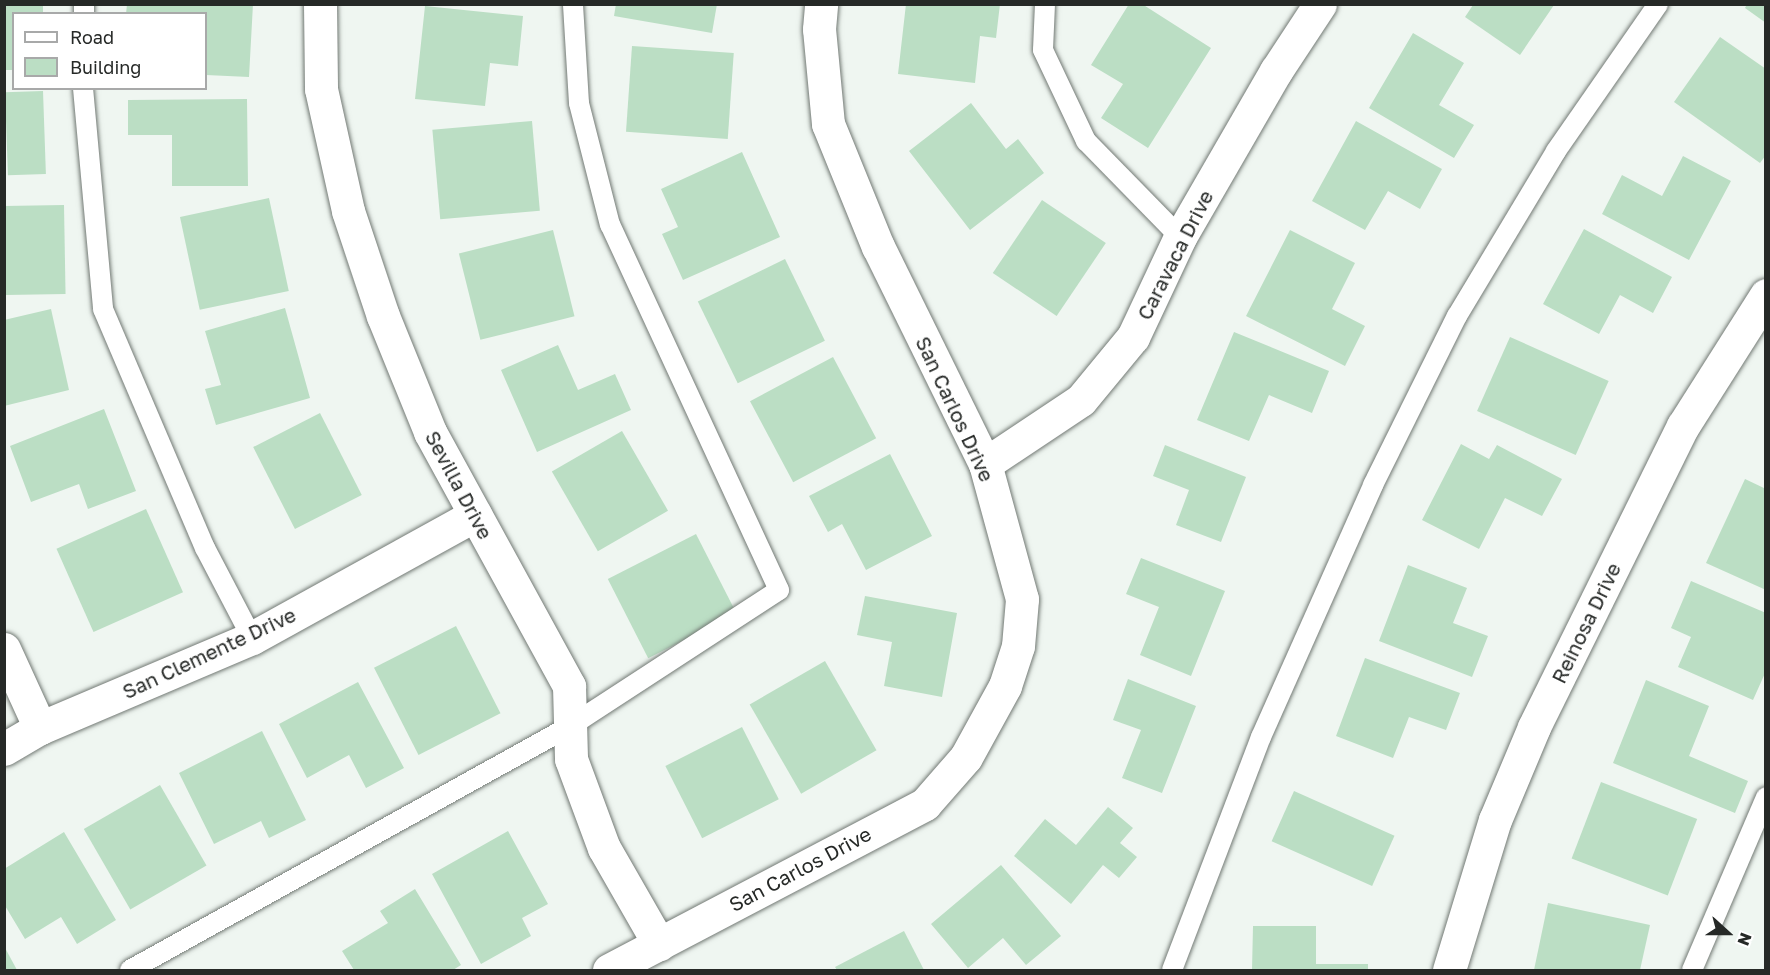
<!DOCTYPE html>
<style>
body{margin:0}
#map{position:relative;width:1770px;height:975px;overflow:hidden;background:#eff6f1;font-family:"Golos Text",sans-serif}
div>[style]{position:absolute}
[style*='--x']{left:calc(var(--x)*1px);top:calc(var(--y)*1px);width:calc(var(--w)*1px);rotate:calc(var(--a)*1deg)}
.building>*{inset:0;background:#bbdec4;transform-origin:0 0}
.roads{filter:drop-shadow(0 0 2px #727974) drop-shadow(0 0 2px #727974)}
.lane>*{height:20px;margin:-10px;padding:0 10px;transform-origin:10px;border-radius:10px;background:#fff}
.street>*{height:33px;margin:-16.5px;padding:0 16.5px;transform-origin:16.5px;border-radius:16.5px;background:#fff}
span{translate:-50% -50%;white-space:nowrap;text-align:center;line-height:1.15;-webkit-text-stroke:4.5px #fff;paint-order:stroke}
.street-label{font-size:20px;color:#262927}
.frame{position:absolute;inset:0;border:6px solid #262927;pointer-events:none}
.legend{position:absolute;left:12px;top:12px;width:195px;height:78px;box-sizing:border-box;background:#fff;border:2px solid #a8a9a9;margin:0;padding:8px 10px;list-style:none;font-size:18px;color:#262927}
.legend li{display:flex;align-items:center;gap:12px;height:30px}
.legend b{width:30px;border:2px solid #a8a9a9}
.north{position:absolute;left:1698px;top:903px;width:60px;height:60px;-webkit-text-stroke:4px #fff;paint-order:stroke;rotate:111deg;font-size:16px;font-weight:700;line-height:24px;text-align:center;color:#262927}
.north::after{content:'';display:block;margin:auto;width:21px;height:27px;background:#262927;clip-path:polygon(50% 0,100% 100%,50% 72%,0 100%)}
</style>
<div id="map">
<div class="building">
<div style="clip-path:polygon(4px 4px,43px 4px,43px 14px,14px 14px,14px 70px,4px 70px)"></div>
<div style="clip-path:polygon(127px 4px,253px 4px,249px 77px,206px 75px,206px 14px,126px 14px)"></div>
<div style="clip-path:polygon(616px 4px,717px 4px,712px 33px,614px 16px)"></div>
<div style="clip-path:polygon(906px 4px,1000px 4px,996px 38px,980px 36px,975px 83px,898px 74px)"></div>
<div style="clip-path:polygon(1129px 4px,1142px 4px,1211px 48px,1148px 148px,1101px 118px,1123px 84px,1091px 65px)"></div>
<div style="clip-path:polygon(1747px 4px,1766px 4px,1766px 23px,1745px 8px)"></div>
<div style="clip-path:polygon(1473px 5px,1554px 5px,1520px 55px,1465px 17px)"></div>
<div style="clip-path:polygon(425px 6px,523px 16px,518px 66px,490px 63px,485px 106px,415px 99px)"></div>
<div style="clip-path:polygon(1413px 33px,1464px 63px,1439px 105px,1474px 125px,1454px 158px,1369px 108px)"></div>
<div style="clip-path:polygon(1720px 37px,1766px 69px,1766px 155px,1760px 163px,1674px 102px)"></div>
<div style="left:632px;top:46px;width:102px;height:86px;rotate:4deg"></div>
<div style="left:43px;top:91px;width:83px;height:38px;rotate:88deg"></div>
<div style="clip-path:polygon(247px 99px,248px 186px,172px 186px,172px 135px,128px 135px,128px 100px)"></div>
<div style="clip-path:polygon(971px 103px,1006px 149px,1018px 139px,1044px 173px,970px 230px,909px 151px)"></div>
<div style="left:532px;top:121px;width:90px;height:100px;rotate:85deg"></div>
<div style="clip-path:polygon(1356px 121px,1442px 169px,1420px 209px,1388px 191px,1365px 230px,1312px 201px)"></div>
<div style="clip-path:polygon(742px 152px,780px 237px,683px 280px,662px 234px,678px 227px,661px 189px)"></div>
<div style="clip-path:polygon(1683px 156px,1731px 181px,1689px 260px,1602px 214px,1622px 175px,1662px 196px)"></div>
<div style="left:269px;top:198px;width:95px;height:91px;rotate:78deg"></div>
<div style="left:1042px;top:200px;width:77px;height:88px;rotate:34deg"></div>
<div style="left:64px;top:205px;width:89px;height:60px;rotate:89deg"></div>
<div style="clip-path:polygon(1584px 229px,1672px 277px,1653px 313px,1620px 295px,1599px 334px,1543px 304px)"></div>
<div style="left:553px;top:230px;width:89px;height:97px;rotate:76deg"></div>
<div style="clip-path:polygon(1290px 230px,1355px 263px,1332px 309px,1365px 326px,1345px 366px,1246px 316px)"></div>
<div style="left:785px;top:259px;width:91px;height:97px;rotate:64deg"></div>
<div style="clip-path:polygon(285px 308px,310px 398px,216px 425px,205px 389px,221px 385px,205px 331px)"></div>
<div style="clip-path:polygon(51px 309px,69px 390px,4px 406px,4px 320px)"></div>
<div style="clip-path:polygon(1234px 332px,1329px 371px,1312px 413px,1269px 395px,1249px 441px,1197px 420px)"></div>
<div style="left:1510px;top:337px;width:108px;height:81px;rotate:24deg"></div>
<div style="clip-path:polygon(558px 345px,578px 390px,615px 374px,631px 410px,537px 452px,501px 370px)"></div>
<div style="left:833px;top:357px;width:92px;height:94px;rotate:62deg"></div>
<div style="clip-path:polygon(104px 409px,136px 491px,88px 509px,79px 484px,31px 502px,10px 446px)"></div>
<div style="left:320px;top:413px;width:92px;height:75px;rotate:63deg"></div>
<div style="left:622px;top:431px;width:92px;height:81px;rotate:60deg"></div>
<div style="clip-path:polygon(1461px 444px,1489px 459px,1497px 445px,1562px 479px,1542px 516px,1505px 498px,1479px 549px,1422px 520px)"></div>
<div style="clip-path:polygon(1165px 445px,1246px 477px,1221px 542px,1176px 525px,1189px 490px,1153px 476px)"></div>
<div style="clip-path:polygon(890px 454px,932px 536px,866px 570px,842px 524px,828px 532px,809px 496px)"></div>
<div style="clip-path:polygon(1745px 479px,1766px 489px,1766px 590px,1706px 563px)"></div>
<div style="left:146px;top:509px;width:91px;height:98px;rotate:66deg"></div>
<div style="left:696px;top:534px;width:89px;height:99px;rotate:63deg"></div>
<div style="clip-path:polygon(1141px 558px,1225px 591px,1191px 676px,1140px 655px,1159px 607px,1126px 594px)"></div>
<div style="clip-path:polygon(1408px 565px,1467px 588px,1453px 623px,1488px 636px,1472px 677px,1379px 641px)"></div>
<div style="clip-path:polygon(1691px 581px,1766px 613px,1766px 671px,1753px 700px,1678px 667px,1691px 637px,1671px 628px)"></div>
<div style="clip-path:polygon(865px 596px,957px 613px,942px 697px,884px 686px,892px 642px,857px 635px)"></div>
<div style="left:456px;top:626px;width:98px;height:92px;rotate:63deg"></div>
<div style="clip-path:polygon(1365px 658px,1460px 693px,1446px 730px,1409px 717px,1393px 758px,1336px 736px)"></div>
<div style="left:825px;top:661px;width:103px;height:87px;rotate:60deg"></div>
<div style="clip-path:polygon(1128px 679px,1196px 706px,1162px 793px,1122px 778px,1141px 730px,1113px 720px)"></div>
<div style="clip-path:polygon(1646px 680px,1709px 706px,1689px 756px,1748px 781px,1735px 813px,1613px 763px)"></div>
<div style="clip-path:polygon(358px 682px,404px 768px,366px 788px,349px 755px,307px 778px,279px 724px)"></div>
<div style="left:742px;top:727px;width:81px;height:86px;rotate:63deg"></div>
<div style="clip-path:polygon(262px 731px,306px 820px,269px 838px,261px 821px,214px 844px,179px 773px)"></div>
<div style="left:1601px;top:782px;width:103px;height:82px;rotate:21deg"></div>
<div style="left:160px;top:785px;width:93px;height:88px;rotate:60deg"></div>
<div style="left:1294px;top:791px;width:110px;height:55px;rotate:24deg"></div>
<div style="clip-path:polygon(1108px 807px,1133px 828px,1120px 843px,1137px 857px,1119px 878px,1103px 865px,1071px 904px,1014px 856px,1045px 819px,1076px 845px)"></div>
<div style="clip-path:polygon(508px 831px,548px 904px,522px 918px,531px 936px,481px 964px,432px 874px)"></div>
<div style="clip-path:polygon(64px 832px,116px 920px,77px 944px,61px 917px,25px 939px,4px 904px,4px 869px)"></div>
<div style="clip-path:polygon(1001px 865px,1061px 936px,1026px 965px,1003px 938px,968px 968px,931px 924px)"></div>
<div style="clip-path:polygon(415px 889px,461px 965px,453px 970px,354px 970px,342px 951px,388px 923px,380px 911px)"></div>
<div style="clip-path:polygon(1548px 903px,1650px 925px,1640px 970px,1534px 970px)"></div>
<div style="clip-path:polygon(1253px 926px,1316px 926px,1316px 964px,1368px 964px,1368px 970px,1252px 970px)"></div>
<div style="clip-path:polygon(904px 931px,924px 970px,837px 970px,835px 967px)"></div>
<div style="clip-path:polygon(4px 946px,17px 970px,4px 970px)"></div>
</div>
<div class="roads">
<div class="lane">
<div style="--x:1045;--y:4;--w:46;--a:92.5"></div>
<div style="--x:1043;--y:50;--w:101;--a:64.7"></div>
<div style="--x:1086;--y:141;--w:134;--a:45.6"></div>
<div style="--x:84;--y:14;--w:10;--a:-90"></div>
<div style="--x:83;--y:88;--w:222;--a:84.8"></div>
<div style="--x:103;--y:309;--w:260;--a:66.9"></div>
<div style="--x:205;--y:548;--w:102;--a:62.4"></div>
<div style="--x:130;--y:970;--w:505;--a:-29"></div>
<div style="--x:572;--y:725;--w:247;--a:-33.1"></div>
<div style="--x:779;--y:590;--w:402;--a:-114.8"></div>
<div style="--x:610;--y:225;--w:126;--a:-104.3"></div>
<div style="--x:579;--y:103;--w:99;--a:-93.5"></div>
<div style="--x:1172;--y:970;--w:249;--a:-69.1"></div>
<div style="--x:1261;--y:737;--w:276;--a:-66"></div>
<div style="--x:1373;--y:485;--w:189;--a:-63.6"></div>
<div style="--x:1457;--y:316;--w:192;--a:-59"></div>
<div style="--x:1556;--y:151;--w:179;--a:-55.2"></div>
<div style="--x:1692;--y:970;--w:188;--a:-66.8"></div>
</div>
<div class="street">
<div style="--x:320;--y:4;--w:85;--a:89.3"></div>
<div style="--x:321;--y:89;--w:125;--a:77.5"></div>
<div style="--x:348;--y:211;--w:111;--a:71.6"></div>
<div style="--x:383;--y:316;--w:125;--a:67.9"></div>
<div style="--x:430;--y:432;--w:290;--a:61.3"></div>
<div style="--x:569;--y:686;--w:73;--a:88.4"></div>
<div style="--x:571;--y:759;--w:95;--a:69.7"></div>
<div style="--x:604;--y:848;--w:111;--a:60.2"></div>
<div style="--x:985;--y:464;--w:115;--a:-33.7"></div>
<div style="--x:1081;--y:400;--w:82;--a:-50.5"></div>
<div style="--x:1133;--y:337;--w:110;--a:-64.8"></div>
<div style="--x:1180;--y:237;--w:192;--a:-60"></div>
<div style="--x:1276;--y:71;--w:80;--a:-56.7"></div>
<div style="--x:4;--y:649;--w:87;--a:65.5"></div>
<div style="--x:4;--y:749;--w:42;--a:-30.3"></div>
<div style="--x:40;--y:728;--w:230;--a:-23"></div>
<div style="--x:252;--y:638;--w:255;--a:-28.9"></div>
<div style="--x:609;--y:970;--w:357;--a:-27.7"></div>
<div style="--x:925;--y:804;--w:62;--a:-48.9"></div>
<div style="--x:966;--y:757;--w:81;--a:-61.2"></div>
<div style="--x:1005;--y:686;--w:42;--a:-72"></div>
<div style="--x:1018;--y:646;--w:47;--a:-85.1"></div>
<div style="--x:1022;--y:599;--w:140;--a:-105.3"></div>
<div style="--x:985;--y:464;--w:242;--a:-116.2"></div>
<div style="--x:878;--y:247;--w:133;--a:-112.1"></div>
<div style="--x:828;--y:124;--w:95;--a:-95.4"></div>
<div style="--x:819;--y:29;--w:25;--a:-85"></div>
<div style="--x:1449;--y:970;--w:157;--a:-73"></div>
<div style="--x:1495;--y:820;--w:101;--a:-67.2"></div>
<div style="--x:1534;--y:727;--w:336;--a:-63.7"></div>
<div style="--x:1683;--y:426;--w:155;--a:-57.6"></div>
</div>
</div>
<div class="street-label">
<span style="left:1175px;top:255px;rotate:-63deg">Caravaca Drive</span>
<span style="left:955px;top:409px;rotate:65deg">San Carlos Drive</span>
<span style="left:459px;top:485px;rotate:62deg">Sevilla Drive</span>
<span style="left:1586px;top:623px;rotate:-64deg">Reinosa Drive</span>
<span style="left:209px;top:653px;rotate:-25deg">San Clemente Drive</span>
<span style="left:800px;top:869px;rotate:-28deg">San Carlos Drive</span>
</div>
<div class="frame"></div>
<ul class="legend">
<li><b style="height:8px;background:#fff"></b>Road</li>
<li><b style="height:16px;background:#bbdec4"></b>Building</li>
</ul>
<div class="north">N</div>
</div>
